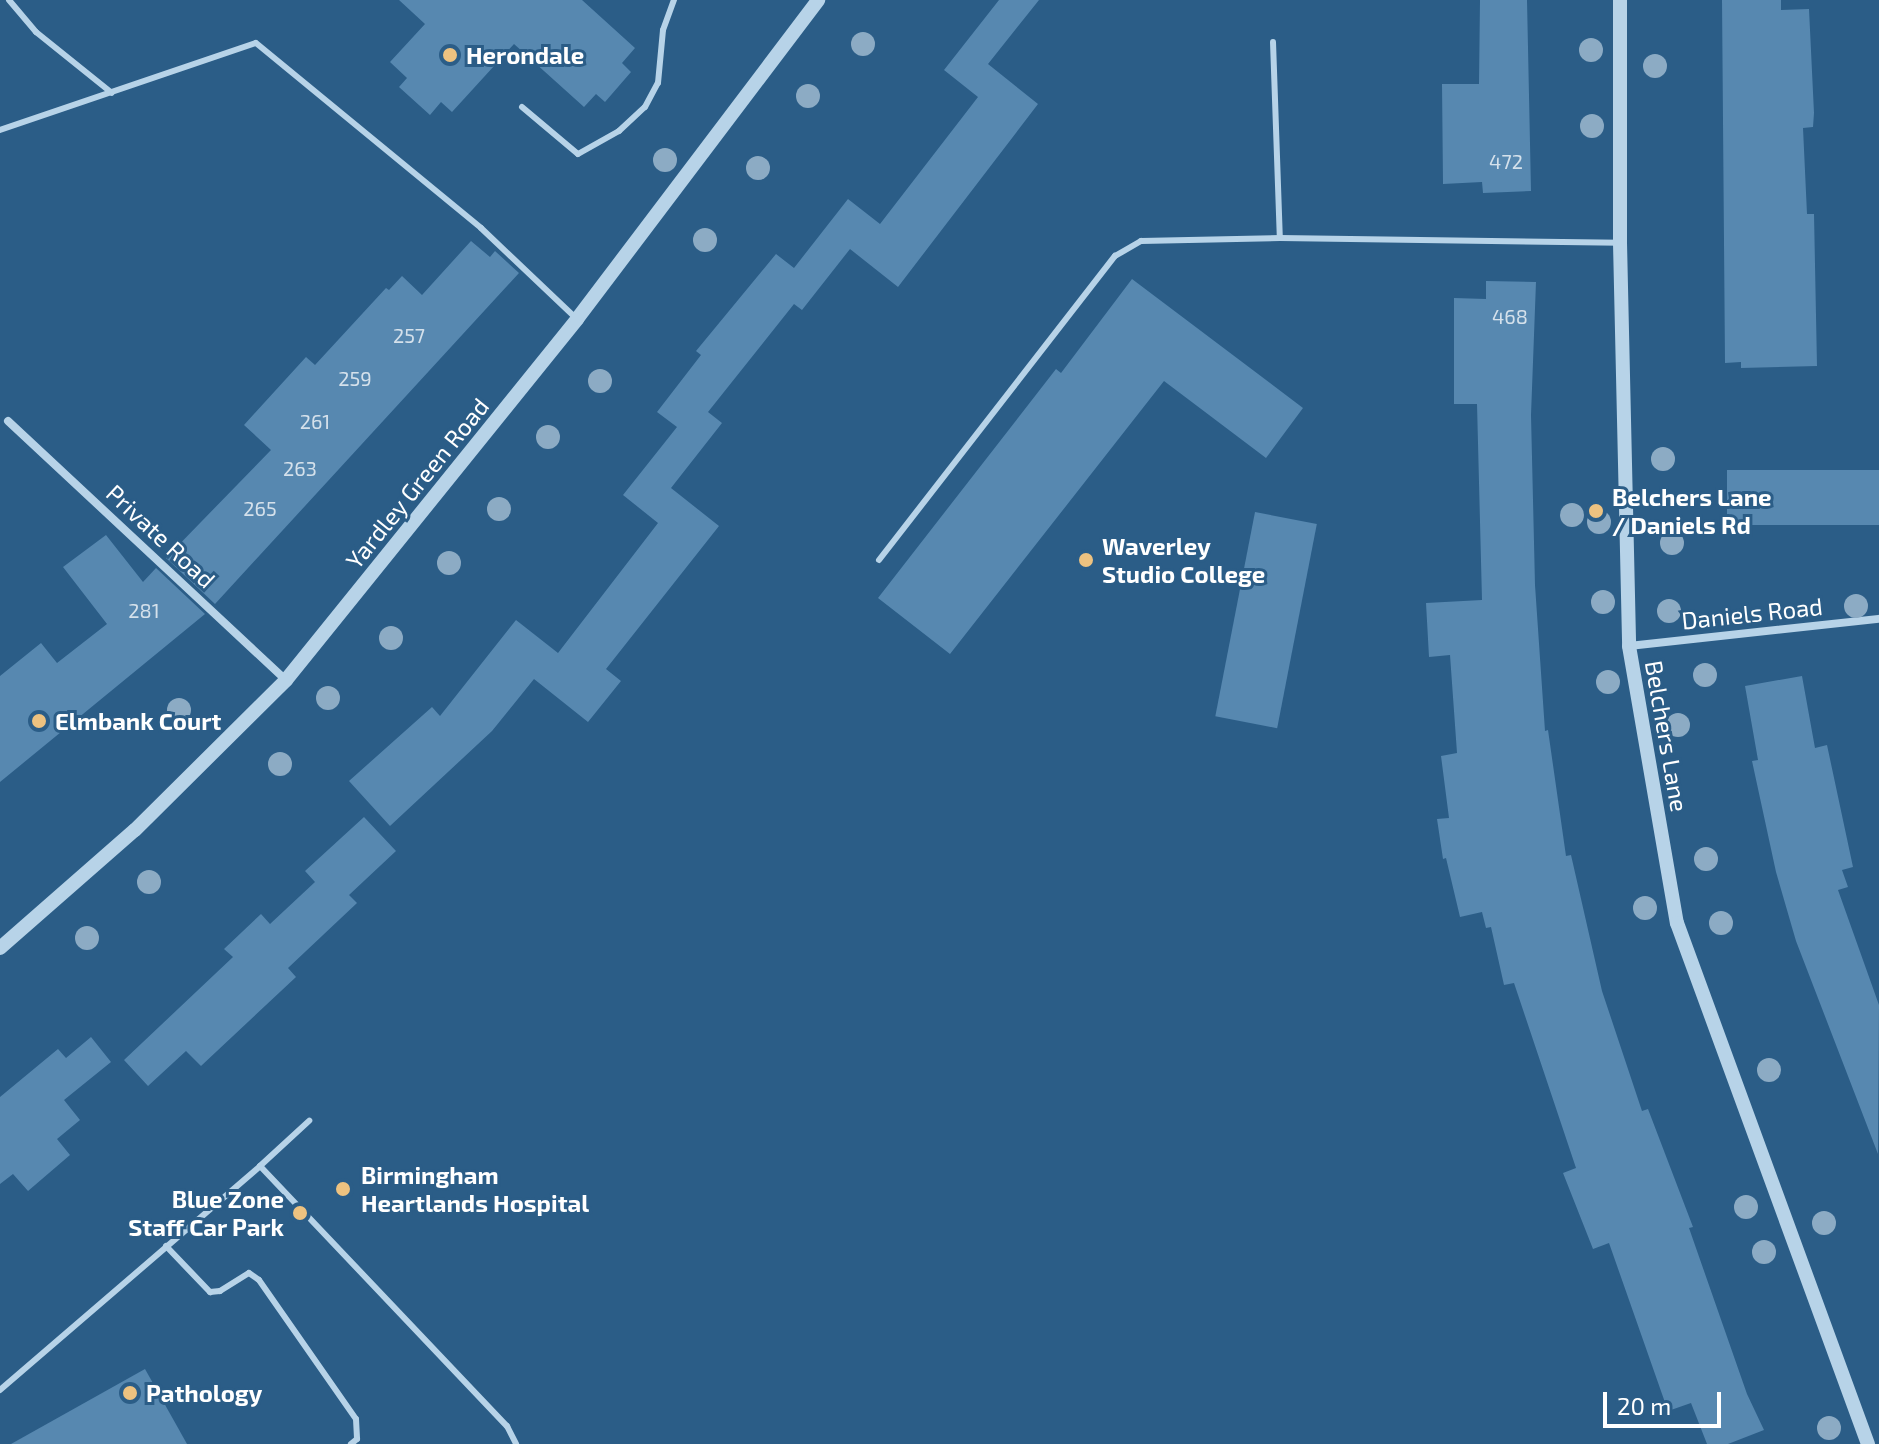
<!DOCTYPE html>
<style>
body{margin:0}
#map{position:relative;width:1879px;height:1444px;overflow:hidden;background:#2b5d87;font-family:"Exo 2",sans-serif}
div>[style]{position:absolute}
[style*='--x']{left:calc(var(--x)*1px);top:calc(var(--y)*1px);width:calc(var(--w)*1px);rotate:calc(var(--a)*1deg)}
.building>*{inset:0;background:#5788b0;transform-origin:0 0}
.service>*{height:6px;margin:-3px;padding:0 3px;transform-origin:3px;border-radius:3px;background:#b7d3e8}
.minor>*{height:8px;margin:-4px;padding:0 4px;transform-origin:4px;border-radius:4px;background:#b7d3e8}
.tertiary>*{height:14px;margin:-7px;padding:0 7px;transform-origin:7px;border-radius:7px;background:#b7d3e8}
.trees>*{width:24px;height:24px;margin:-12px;border-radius:50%;background:#8cabc4}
.dots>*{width:22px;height:22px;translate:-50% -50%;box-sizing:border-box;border:4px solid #2b5d87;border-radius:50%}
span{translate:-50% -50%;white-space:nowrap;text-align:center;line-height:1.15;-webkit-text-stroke:6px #2b5d87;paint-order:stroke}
.number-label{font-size:20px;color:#d5e1eb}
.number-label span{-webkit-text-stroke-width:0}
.poi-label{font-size:24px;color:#fff;font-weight:700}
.left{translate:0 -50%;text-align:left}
.right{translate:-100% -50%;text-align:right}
.street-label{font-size:24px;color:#fff}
.scale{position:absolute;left:1603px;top:1392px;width:118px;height:36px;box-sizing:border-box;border:4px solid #fff;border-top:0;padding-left:10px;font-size:24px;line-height:28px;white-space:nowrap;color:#fff;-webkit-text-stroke:6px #2b5d87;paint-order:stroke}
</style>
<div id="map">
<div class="building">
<div style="clip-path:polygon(399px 0,582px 0,635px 48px,622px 63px,631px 72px,605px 102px,596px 94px,584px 107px,514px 44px,452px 112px,441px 102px,430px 115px,399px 87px,407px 78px,390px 62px,425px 24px)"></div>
<div style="clip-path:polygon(999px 0,1039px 0,988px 64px,1038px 104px,898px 287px,850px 249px,802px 310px,794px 304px,708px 412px,722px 423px,671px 488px,719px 526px,606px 669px,621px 681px,588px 722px,534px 679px,492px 731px,390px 826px,349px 781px,432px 707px,440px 716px,516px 620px,558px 653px,658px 523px,623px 495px,677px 427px,657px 412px,701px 355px,696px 351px,776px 254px,794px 268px,848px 199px,880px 224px,978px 97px,944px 70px)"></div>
<div style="clip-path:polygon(1480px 0,1527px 0,1531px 191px,1483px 193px,1482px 182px,1443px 184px,1442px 84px,1479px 84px)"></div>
<div style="clip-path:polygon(1722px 0,1781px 0,1781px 10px,1809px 9px,1814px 113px,1813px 127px,1803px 128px,1807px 214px,1814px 214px,1817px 366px,1741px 368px,1741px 362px,1725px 363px)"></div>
<div style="clip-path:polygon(471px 241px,490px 257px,495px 251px,519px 273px,215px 604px,166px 558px,271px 450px,244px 425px,306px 357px,315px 365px,386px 288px,389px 290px,402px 276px,422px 295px)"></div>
<div style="clip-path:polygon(1132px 279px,1303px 408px,1266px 458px,1164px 381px,950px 654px,878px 598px,1056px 369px,1061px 373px)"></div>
<div style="clip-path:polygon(1486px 281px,1536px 282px,1531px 415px,1535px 585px,1545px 731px,1548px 730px,1566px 856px,1571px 855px,1602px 991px,1642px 1111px,1648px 1109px,1693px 1227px,1689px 1228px,1747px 1394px,1764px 1430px,1728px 1444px,1707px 1444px,1691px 1403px,1668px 1411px,1609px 1243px,1593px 1249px,1563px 1173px,1576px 1168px,1514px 983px,1504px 985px,1491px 927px,1486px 928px,1482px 912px,1460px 917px,1446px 858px,1443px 859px,1437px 819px,1449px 818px,1441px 756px,1457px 753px,1450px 655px,1429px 657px,1426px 603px,1482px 600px,1477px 404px,1454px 404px,1454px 298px,1486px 299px)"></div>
<div style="left:1879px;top:470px;width:55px;height:152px;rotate:90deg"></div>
<div style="left:1255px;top:512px;width:63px;height:208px;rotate:11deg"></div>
<div style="clip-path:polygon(106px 535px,143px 582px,156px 568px,205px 614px,0 782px,0 676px,41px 643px,57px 663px,107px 624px,63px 567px)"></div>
<div style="clip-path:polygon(1802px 676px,1815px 748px,1827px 745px,1853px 867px,1842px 870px,1848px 887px,1838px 890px,1879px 1005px,1878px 1154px,1796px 941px,1776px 872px,1752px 761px,1758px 760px,1745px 686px)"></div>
<div style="clip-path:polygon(364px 817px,396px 851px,349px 895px,357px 903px,288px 968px,296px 977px,201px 1066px,186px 1051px,148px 1086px,124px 1060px,233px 957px,224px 949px,261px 914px,270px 924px,315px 882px,305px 871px)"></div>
<div style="clip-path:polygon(91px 1037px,111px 1062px,64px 1100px,80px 1120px,57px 1139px,70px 1155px,28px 1191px,13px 1174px,0 1184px,0 1097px,58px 1049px,66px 1058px)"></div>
<div style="clip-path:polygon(145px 1369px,187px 1444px,11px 1444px)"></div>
</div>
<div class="service">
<div style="--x:9;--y:0;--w:42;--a:49.8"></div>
<div style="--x:36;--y:32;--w:97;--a:38.8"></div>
<div style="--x:1273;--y:42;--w:196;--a:88"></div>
<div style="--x:522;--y:107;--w:73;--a:40"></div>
<div style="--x:578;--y:154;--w:47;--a:-29.3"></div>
<div style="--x:619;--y:131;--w:35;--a:-43"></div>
<div style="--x:645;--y:107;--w:27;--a:-62"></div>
<div style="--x:658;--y:83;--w:53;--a:-84.6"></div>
<div style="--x:663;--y:30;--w:32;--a:-70"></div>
<div style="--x:0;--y:130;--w:270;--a:-18.8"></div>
<div style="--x:256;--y:43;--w:291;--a:39.4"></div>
<div style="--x:481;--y:228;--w:132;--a:43.5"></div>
<div style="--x:879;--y:560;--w:385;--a:-52.2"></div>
<div style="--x:1115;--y:256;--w:30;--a:-30"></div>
<div style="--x:1141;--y:241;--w:139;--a:-1.2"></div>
<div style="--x:1280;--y:238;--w:340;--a:0.8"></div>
<div style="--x:260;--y:1166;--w:67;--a:-42.6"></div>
<div style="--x:166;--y:1246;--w:64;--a:46.3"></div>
<div style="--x:210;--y:1292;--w:10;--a:-6"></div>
<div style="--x:220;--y:1291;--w:34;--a:-32"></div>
<div style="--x:249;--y:1273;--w:12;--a:35"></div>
<div style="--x:259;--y:1280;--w:169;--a:55.1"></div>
<div style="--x:356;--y:1419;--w:20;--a:87"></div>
<div style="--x:357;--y:1439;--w:8;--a:140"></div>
<div style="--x:0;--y:1390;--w:343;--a:-40.7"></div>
<div style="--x:260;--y:1166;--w:359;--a:46.5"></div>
<div style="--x:507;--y:1426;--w:20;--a:63"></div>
</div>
<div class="minor">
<div style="--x:8;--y:421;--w:380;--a:43"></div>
<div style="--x:1629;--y:646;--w:251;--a:-6.2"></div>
</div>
<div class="tertiary">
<div style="--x:1620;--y:0;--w:243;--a:90"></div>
<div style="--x:1620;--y:243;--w:403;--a:88.7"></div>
<div style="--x:1629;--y:646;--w:281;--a:80.2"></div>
<div style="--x:1677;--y:923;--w:555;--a:69.87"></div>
<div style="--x:0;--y:948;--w:179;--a:-41.2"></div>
<div style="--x:135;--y:830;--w:213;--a:-44.8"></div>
<div style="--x:286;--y:680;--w:464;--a:-51.1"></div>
<div style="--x:577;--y:319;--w:400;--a:-52.9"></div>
</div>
<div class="trees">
<div style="left:863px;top:44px"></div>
<div style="left:1591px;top:50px"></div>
<div style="left:1655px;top:66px"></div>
<div style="left:808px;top:96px"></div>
<div style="left:1592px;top:126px"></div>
<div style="left:665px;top:160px"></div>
<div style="left:758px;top:168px"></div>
<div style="left:705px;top:240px"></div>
<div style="left:600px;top:381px"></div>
<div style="left:548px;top:437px"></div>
<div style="left:1663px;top:459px"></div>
<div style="left:499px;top:509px"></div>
<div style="left:1572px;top:515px"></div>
<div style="left:1599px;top:522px"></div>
<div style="left:1672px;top:543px"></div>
<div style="left:449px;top:563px"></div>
<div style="left:1603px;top:602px"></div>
<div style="left:1856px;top:606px"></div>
<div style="left:1669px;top:611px"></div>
<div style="left:391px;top:638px"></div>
<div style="left:1705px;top:675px"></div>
<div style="left:1608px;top:682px"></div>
<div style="left:328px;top:698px"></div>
<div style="left:179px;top:710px"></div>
<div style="left:1678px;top:725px"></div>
<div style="left:280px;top:764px"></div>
<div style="left:1706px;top:859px"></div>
<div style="left:149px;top:882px"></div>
<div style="left:1645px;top:908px"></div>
<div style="left:1721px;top:923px"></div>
<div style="left:87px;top:938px"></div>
<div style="left:1769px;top:1070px"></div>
<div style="left:1746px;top:1207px"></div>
<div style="left:1824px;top:1223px"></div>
<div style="left:1764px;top:1252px"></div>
<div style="left:1829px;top:1428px"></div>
</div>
<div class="dots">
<div style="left:450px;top:55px;background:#edc280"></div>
<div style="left:1596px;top:511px;background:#edc280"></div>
<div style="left:1086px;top:560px;background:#edc280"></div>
<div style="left:39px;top:721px;background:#edc280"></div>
<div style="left:343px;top:1189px;background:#edc280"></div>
<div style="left:300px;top:1213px;background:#edc280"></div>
<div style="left:130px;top:1393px;background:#edc280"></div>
</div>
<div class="number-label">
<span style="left:1506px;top:161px">472</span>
<span style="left:1510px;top:316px">468</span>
<span style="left:409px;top:335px">257</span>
<span style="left:355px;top:378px">259</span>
<span style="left:315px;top:421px">261</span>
<span style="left:300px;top:468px">263</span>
<span style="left:260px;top:508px">265</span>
<span style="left:144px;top:610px">281</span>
</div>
<div class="poi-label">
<span class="left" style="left:466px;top:55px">Herondale</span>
<span class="left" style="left:1612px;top:511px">Belchers Lane<br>/ Daniels Rd</span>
<span class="left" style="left:1102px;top:560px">Waverley<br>Studio College</span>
<span class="left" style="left:55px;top:721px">Elmbank Court</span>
<span class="left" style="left:361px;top:1189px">Birmingham<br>Heartlands Hospital</span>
<span class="right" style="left:284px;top:1213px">Blue Zone<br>Staff Car Park</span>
<span class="left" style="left:146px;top:1393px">Pathology</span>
</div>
<div class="street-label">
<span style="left:417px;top:483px;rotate:-51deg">Yardley Green Road</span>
<span style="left:161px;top:536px;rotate:43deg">Private Road</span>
<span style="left:1752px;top:613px;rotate:-6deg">Daniels Road</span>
<span style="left:1667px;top:736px;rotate:80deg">Belchers Lane</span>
</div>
<div class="scale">20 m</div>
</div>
